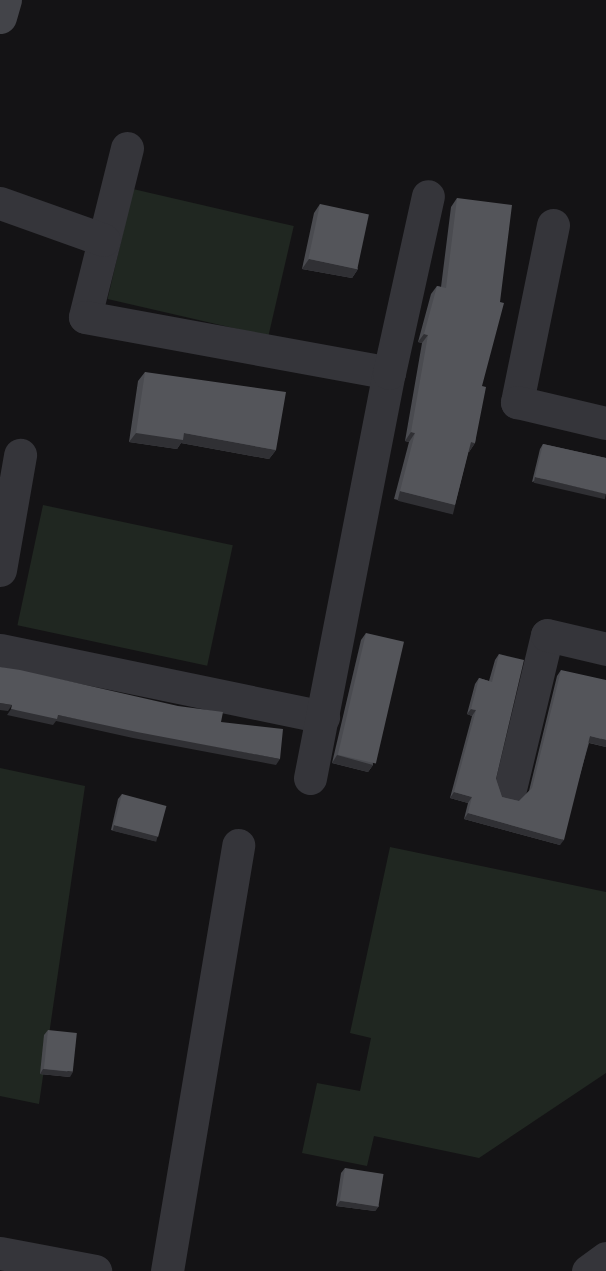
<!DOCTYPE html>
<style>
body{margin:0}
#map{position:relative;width:606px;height:1271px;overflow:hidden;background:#141315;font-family:Figtree,sans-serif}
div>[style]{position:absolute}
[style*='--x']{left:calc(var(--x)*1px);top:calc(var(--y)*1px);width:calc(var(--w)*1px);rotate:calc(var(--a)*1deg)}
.green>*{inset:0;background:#202721;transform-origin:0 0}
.minor>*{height:33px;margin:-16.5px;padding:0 16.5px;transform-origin:16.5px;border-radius:16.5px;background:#35353a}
.secondary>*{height:33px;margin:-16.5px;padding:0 16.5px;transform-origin:16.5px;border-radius:16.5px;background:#434449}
.wall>*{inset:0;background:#4a4b50}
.shaded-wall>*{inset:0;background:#303034;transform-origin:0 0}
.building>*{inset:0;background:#54555a;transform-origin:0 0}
span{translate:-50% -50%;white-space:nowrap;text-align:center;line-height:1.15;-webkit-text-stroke:4.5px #0f0e10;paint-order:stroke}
</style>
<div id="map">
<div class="green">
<div style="left:133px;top:189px;width:165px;height:113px;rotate:13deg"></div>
<div style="left:43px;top:505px;width:194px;height:123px;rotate:12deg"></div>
<div style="clip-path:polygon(0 768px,85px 786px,39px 1104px,0 1096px)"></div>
<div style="clip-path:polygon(390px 847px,606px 892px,606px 1073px,479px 1158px,374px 1136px,367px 1166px,302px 1153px,317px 1083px,360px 1091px,371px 1038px,350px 1033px)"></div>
</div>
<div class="minor">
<div style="--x:127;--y:148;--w:174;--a:104"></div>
<div style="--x:85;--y:317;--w:309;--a:10.4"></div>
<div style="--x:0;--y:203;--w:110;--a:19.6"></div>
<div style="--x:553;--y:225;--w:181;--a:101.5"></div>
<div style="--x:517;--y:402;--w:91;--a:13.3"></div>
<div style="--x:0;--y:570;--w:117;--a:-80.1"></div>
<div style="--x:0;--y:650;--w:330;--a:11.7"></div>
<div style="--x:310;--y:778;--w:413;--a:-79"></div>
<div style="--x:389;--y:373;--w:181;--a:-77.6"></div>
<div style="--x:510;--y:789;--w:158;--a:-76.5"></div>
<div style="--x:547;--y:635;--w:61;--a:13.3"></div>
<div style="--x:0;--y:1253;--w:97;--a:10.7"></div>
<div style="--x:167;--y:1271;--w:432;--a:-80.5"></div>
<div style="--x:588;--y:1271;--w:22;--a:-36"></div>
</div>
<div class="secondary">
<div style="--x:0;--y:17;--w:18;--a:-74"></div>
</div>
<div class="wall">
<div style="clip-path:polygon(457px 198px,482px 386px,475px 443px,469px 452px,468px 452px,455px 505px,449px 513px,394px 499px,409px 442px,405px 441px,422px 343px,418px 342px,431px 294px,437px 286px,441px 287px,451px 207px)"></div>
<div style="clip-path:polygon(320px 204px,358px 269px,352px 278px,302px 269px,314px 213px)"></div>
<div style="clip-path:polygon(145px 372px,276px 450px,269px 459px,181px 443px,177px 449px,129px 442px,138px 381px)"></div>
<div style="clip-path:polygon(543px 444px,606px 458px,532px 482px,540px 449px)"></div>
<div style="clip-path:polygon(366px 633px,373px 765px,368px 772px,332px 763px,361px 640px)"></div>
<div style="clip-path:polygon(499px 654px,496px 779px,502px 797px,519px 801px,529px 791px,557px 676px,561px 670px,606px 747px,589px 743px,560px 845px,464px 819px,468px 803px,450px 798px,472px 716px,467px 714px,475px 684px,479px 678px,489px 681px,495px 660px)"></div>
<div style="clip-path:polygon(122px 794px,158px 836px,155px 841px,111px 830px,118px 799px)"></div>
<div style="clip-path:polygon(48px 1030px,70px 1077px,40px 1074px,44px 1035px)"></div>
<div style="clip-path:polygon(345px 1168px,379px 1206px,375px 1211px,336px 1206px,341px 1173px)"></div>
</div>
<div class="shaded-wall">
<div style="clip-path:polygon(309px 259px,358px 269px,352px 278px,302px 269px)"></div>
<div style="clip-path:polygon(424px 334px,428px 335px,422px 343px,418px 342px)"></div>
<div style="clip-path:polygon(411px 432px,415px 433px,409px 442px,405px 441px)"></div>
<div style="clip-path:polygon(136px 433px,184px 433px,276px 450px,269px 459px,181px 443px,177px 449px,129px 442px)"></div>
<div style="clip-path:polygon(471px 442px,475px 443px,469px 452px,465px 451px)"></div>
<div style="left:535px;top:477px;width:73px;height:6px;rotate:13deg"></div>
<div style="left:400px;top:491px;width:57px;height:10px;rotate:14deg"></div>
<div style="clip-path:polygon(0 703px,12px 705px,8px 711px,0 710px)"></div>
<div style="clip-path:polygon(11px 709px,58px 715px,280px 759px,276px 765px,133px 738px,56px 721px,53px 725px,7px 715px)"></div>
<div style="clip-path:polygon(471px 709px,476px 710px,472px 716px,467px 714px)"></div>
<div style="clip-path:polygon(590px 736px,606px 740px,606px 747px,586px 742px)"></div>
<div style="clip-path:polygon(337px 755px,373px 765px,368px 772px,332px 763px)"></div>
<div style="clip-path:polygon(454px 792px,472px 797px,468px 803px,450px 798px)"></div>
<div style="clip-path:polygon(468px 813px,564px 840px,560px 845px,464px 819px)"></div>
<div style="left:114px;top:825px;width:45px;height:6px;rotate:14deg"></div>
<div style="clip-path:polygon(43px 1069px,73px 1072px,70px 1077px,40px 1074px)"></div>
<div style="clip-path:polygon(340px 1201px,379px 1206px,375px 1211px,336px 1206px)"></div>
</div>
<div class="building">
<div style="clip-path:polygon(457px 198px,512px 205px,500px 302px,504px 303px,482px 386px,486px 387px,475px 443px,471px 442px,455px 505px,400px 491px,415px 433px,411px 432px,428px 335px,424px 334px,437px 286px,446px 288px)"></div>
<div style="left:320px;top:204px;width:50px;height:56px;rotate:12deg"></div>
<div style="clip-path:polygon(145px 372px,286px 392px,276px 450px,184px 433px,183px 440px,136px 433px)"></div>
<div style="clip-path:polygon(543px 444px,606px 458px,606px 494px,535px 477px)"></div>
<div style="left:366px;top:633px;width:39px;height:125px;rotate:13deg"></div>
<div style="clip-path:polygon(499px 654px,524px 660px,496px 779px,502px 797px,519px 801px,532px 788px,561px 670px,606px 680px,606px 740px,590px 736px,564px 840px,468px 813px,472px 797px,454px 792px,476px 710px,471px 709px,479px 678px,492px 682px)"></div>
<div style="clip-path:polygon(0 667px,20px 670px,178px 706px,223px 712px,221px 722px,283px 729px,280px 759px,137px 732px,58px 715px,57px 719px,11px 709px,12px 705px,0 703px)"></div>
<div style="left:122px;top:794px;width:46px;height:32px;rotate:15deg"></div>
<div style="left:48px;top:1030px;width:29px;height:39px;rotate:6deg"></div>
<div style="left:345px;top:1168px;width:39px;height:33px;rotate:9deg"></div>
</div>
</div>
